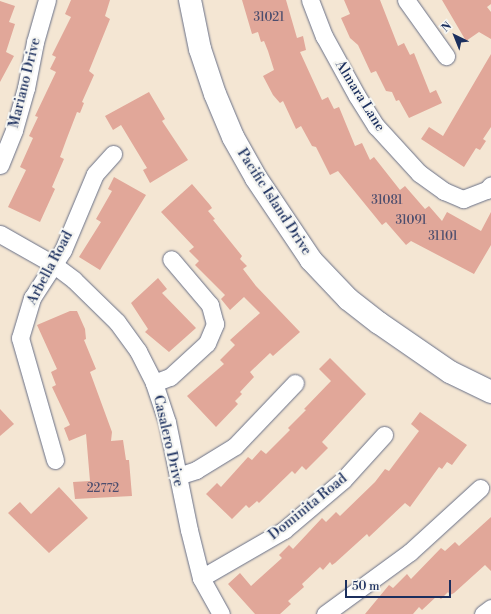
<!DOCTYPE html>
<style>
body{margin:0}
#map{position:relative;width:491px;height:614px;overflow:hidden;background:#f4e6d3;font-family:"Libre Bodoni",serif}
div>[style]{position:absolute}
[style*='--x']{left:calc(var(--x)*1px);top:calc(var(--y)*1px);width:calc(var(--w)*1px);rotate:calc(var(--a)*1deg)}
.building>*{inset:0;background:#e1a799}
.roads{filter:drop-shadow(0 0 1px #676f87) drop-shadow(0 0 1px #676f87)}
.minor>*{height:17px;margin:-8.5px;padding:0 8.5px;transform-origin:8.5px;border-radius:8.5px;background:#fff}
.major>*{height:22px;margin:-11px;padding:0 11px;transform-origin:11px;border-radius:11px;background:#fff}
span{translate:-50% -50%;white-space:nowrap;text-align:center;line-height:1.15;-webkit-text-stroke:4px #f6f6f2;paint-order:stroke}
.number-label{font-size:12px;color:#4c4d6d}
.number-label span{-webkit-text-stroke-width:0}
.street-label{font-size:14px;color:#1b2f5e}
.north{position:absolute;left:435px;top:16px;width:40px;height:40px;-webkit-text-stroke:3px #f6f6f2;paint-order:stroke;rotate:317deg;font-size:11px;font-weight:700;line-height:16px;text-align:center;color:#1b2f5e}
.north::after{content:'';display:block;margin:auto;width:14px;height:18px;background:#1b2f5e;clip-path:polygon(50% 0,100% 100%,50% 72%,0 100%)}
.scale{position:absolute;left:345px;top:580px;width:106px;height:18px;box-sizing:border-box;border:2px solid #1b2f5e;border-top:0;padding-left:5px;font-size:12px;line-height:14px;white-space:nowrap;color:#1b2f5e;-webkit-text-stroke:3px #f6f6f2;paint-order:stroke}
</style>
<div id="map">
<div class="building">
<div style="clip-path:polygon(71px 0,110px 0,105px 16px,110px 19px,89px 71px,94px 75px,82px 102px,84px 103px,80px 113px,77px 112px,67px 138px,60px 157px,64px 159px,52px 187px,55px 189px,40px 222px,8px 207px,26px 170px,20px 167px,33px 138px,29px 136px,38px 117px,35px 116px,56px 72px,50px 69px,56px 57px,52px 55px,71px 17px,65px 14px)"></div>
<div style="clip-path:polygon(242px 0,286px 0,297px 38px,303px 36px,306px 50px,300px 52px,322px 100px,328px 97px,334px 109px,339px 107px,355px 146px,362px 143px,370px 160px,374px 157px,400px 190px,405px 186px,425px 209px,429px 206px,442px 221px,447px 212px,481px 231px,491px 212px,491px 245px,474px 274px,411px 241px,406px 245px,386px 222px,382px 225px,338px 171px,330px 175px,316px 147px,312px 146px,301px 126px,296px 129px,283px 101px,280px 103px,273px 95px,263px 76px,274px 70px,268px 51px,264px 41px,261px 42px,258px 32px,252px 34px)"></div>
<div style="clip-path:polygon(344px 0,380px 0,398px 46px,404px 43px,410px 55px,414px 53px,430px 93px,436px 90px,442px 103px,409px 118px,399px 100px,396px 101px,392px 92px,386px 91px,376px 71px,371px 73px,358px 45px,350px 38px,341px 18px,350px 14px)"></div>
<div style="clip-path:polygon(442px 0,491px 0,491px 4px,487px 7px,491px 12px,491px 39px,479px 32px,466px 41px)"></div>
<div style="clip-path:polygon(0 1px,15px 6px,9px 22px,15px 24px,6px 52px,14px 56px,0 82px)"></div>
<div style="clip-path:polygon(491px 54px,491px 127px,483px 139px,486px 141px,480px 150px,476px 148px,464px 167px,421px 139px,429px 127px,443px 136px)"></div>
<div style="clip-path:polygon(149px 92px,165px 119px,162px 121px,188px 160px,150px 183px,143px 170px,147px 168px,121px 125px,113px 130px,105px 116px)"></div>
<div style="clip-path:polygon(114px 177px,146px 195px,100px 270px,79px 257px,101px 222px,96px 219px,112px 191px,108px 189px)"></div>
<div style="clip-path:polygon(192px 184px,210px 205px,212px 208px,208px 211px,215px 219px,213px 220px,242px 256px,240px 259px,247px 266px,243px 269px,256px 286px,300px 332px,273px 356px,270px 353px,250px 372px,254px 377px,240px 392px,242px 394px,235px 401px,238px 404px,216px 427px,187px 396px,224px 364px,220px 360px,235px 345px,230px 340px,260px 313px,244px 297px,230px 310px,221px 299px,225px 295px,195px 265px,199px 261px,189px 251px,194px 247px,161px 212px)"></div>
<div style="clip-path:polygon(158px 278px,167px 289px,162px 293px,196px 328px,169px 352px,145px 332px,148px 329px,131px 303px)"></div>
<div style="clip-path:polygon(70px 311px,77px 311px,85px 329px,86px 339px,84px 340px,96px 369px,90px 372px,112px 432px,111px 441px,123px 440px,126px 460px,129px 460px,132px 496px,75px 499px,73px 482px,90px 481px,86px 434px,69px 441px,64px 428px,70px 425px,52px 387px,56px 385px,51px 372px,57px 369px,37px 325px)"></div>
<div style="clip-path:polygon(330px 358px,366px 394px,322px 442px,328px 448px,306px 470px,302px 466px,295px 474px,292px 471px,259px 503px,257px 501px,249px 508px,246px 505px,232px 519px,206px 494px,217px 483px,221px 487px,248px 457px,252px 460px,261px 450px,266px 454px,290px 430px,288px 428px,306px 410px,304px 409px,331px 381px,319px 369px)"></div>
<div style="clip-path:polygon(0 409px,14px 424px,0 436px)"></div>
<div style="clip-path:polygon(420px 412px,467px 445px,452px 465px,447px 462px,442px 469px,439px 467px,410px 507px,405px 503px,369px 537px,367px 534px,335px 563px,332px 565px,330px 562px,323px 570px,320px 567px,302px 584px,304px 587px,288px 601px,291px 604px,280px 614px,255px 614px,228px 584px,240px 573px,251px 586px,282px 558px,279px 555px,289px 545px,293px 549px,322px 518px,326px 522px,336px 512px,340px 516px,375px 482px,385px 469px,389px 471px,419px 431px,411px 424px)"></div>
<div style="clip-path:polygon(59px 487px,88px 518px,49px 553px,8px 513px,20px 502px,31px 514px)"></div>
<div style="clip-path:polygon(491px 517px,491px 571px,485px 565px,454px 593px,450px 595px,448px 592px,441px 599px,437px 596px,422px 610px,419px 607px,413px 614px,365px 614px,389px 585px,393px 588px,407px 574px,411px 579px,441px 548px,445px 551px,455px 542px,459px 546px)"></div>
</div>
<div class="roads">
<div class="minor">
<div style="--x:310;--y:0;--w:39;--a:69"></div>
<div style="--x:324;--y:36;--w:68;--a:61.2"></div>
<div style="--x:357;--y:96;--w:36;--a:58"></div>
<div style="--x:376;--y:126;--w:64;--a:47.5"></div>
<div style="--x:419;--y:173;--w:31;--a:36"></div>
<div style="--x:444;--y:191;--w:21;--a:23"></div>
<div style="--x:463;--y:199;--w:26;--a:-21"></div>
<div style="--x:487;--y:190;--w:6;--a:-51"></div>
<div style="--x:406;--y:0;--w:69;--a:54.5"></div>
<div style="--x:0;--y:165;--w:38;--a:-68"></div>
<div style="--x:14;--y:130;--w:44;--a:-74.1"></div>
<div style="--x:26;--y:88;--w:47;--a:-78.9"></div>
<div style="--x:35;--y:42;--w:44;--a:-74.1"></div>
<div style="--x:0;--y:234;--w:61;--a:29.5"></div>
<div style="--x:53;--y:264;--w:26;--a:37"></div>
<div style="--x:74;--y:280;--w:60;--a:44.3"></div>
<div style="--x:117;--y:322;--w:36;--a:54"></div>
<div style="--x:138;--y:351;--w:36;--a:63"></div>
<div style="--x:154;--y:383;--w:41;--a:71.6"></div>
<div style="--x:167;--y:422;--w:110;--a:78.5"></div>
<div style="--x:189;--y:530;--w:49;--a:76"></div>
<div style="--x:201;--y:578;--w:41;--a:60.9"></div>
<div style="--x:154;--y:383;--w:17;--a:-21"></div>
<div style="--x:170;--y:377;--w:50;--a:-42.6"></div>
<div style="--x:207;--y:343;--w:21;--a:-67"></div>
<div style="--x:215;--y:324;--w:20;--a:-105"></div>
<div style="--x:210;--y:305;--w:60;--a:-130.3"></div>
<div style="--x:55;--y:460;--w:127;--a:-106"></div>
<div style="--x:20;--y:338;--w:42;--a:-73.3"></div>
<div style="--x:32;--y:298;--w:57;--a:-57.1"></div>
<div style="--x:63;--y:250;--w:82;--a:-67.2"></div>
<div style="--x:95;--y:174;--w:27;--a:-48"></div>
<div style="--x:178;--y:476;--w:19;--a:-18"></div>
<div style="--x:196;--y:470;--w:46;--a:-31.6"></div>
<div style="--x:235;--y:446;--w:87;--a:-46.4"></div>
<div style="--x:201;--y:578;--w:96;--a:-30"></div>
<div style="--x:284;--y:530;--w:77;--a:-40.3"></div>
<div style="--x:343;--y:480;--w:61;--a:-47.7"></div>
<div style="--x:325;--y:614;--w:105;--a:-36.1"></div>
<div style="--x:410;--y:552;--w:95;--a:-42.4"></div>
<div style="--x:483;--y:614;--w:10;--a:-37"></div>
</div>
<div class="major">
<div style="--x:190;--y:0;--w:50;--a:78.5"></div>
<div style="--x:200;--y:49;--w:47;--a:71.6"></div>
<div style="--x:215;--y:94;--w:47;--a:67.3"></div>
<div style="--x:233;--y:137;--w:47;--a:60.7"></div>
<div style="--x:256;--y:178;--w:99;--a:56.1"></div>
<div style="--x:311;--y:260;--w:54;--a:46.5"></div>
<div style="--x:348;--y:299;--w:39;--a:38"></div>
<div style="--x:379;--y:323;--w:86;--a:34.6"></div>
<div style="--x:450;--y:372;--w:46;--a:26"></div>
</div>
</div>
<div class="number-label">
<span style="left:269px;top:18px">31021</span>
<span style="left:387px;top:201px">31081</span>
<span style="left:411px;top:221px">31091</span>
<span style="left:443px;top:237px">31101</span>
<span style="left:103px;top:489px">22772</span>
</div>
<div class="street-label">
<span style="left:25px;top:83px;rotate:-76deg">Mariano Drive</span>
<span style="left:360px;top:96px;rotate:58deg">Almara Lane</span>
<span style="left:274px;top:202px;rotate:57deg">Pacific Island Drive</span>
<span style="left:50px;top:268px;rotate:-62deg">Arbella Road</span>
<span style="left:168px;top:441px;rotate:77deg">Casalero Drive</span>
<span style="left:308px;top:507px;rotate:-39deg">Dominita Road</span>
</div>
<div class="north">N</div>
<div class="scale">50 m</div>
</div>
